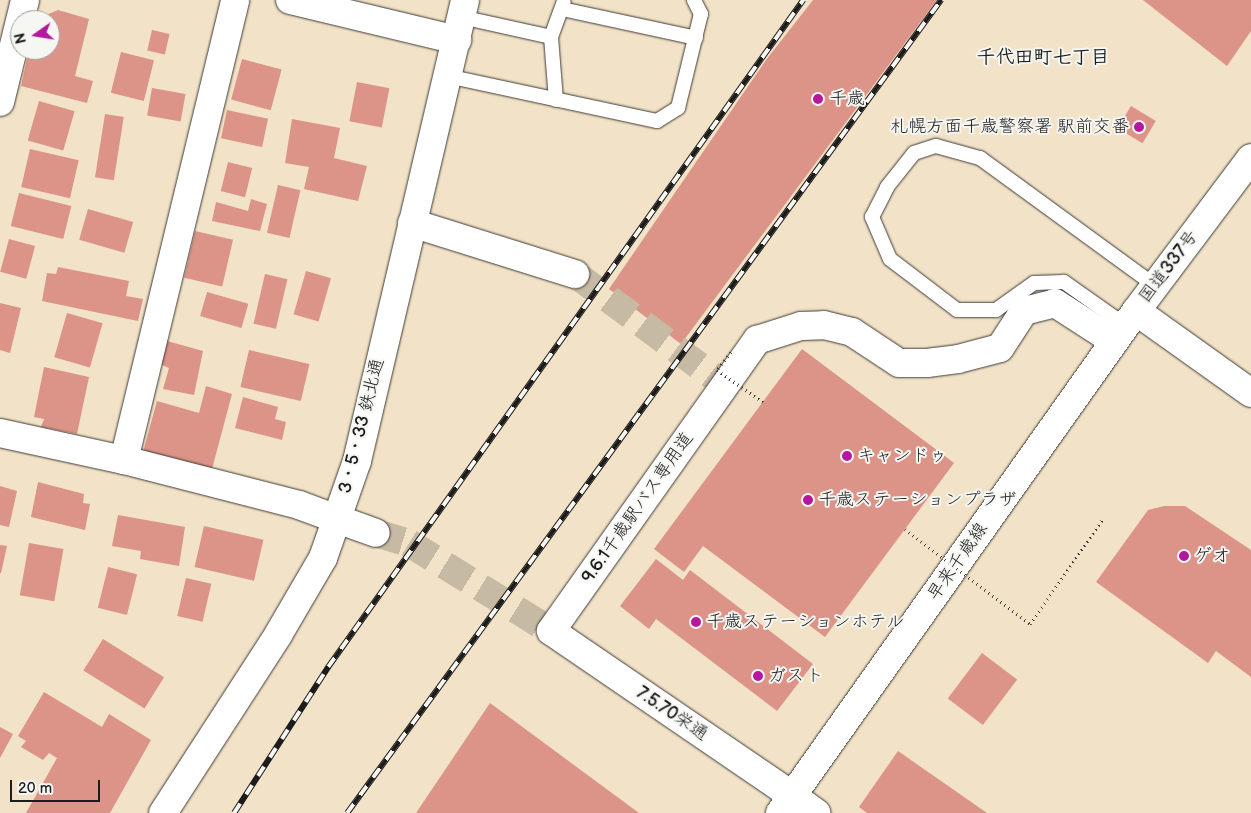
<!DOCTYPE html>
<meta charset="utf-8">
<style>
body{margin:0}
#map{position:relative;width:1251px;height:813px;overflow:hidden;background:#f2e2c7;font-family:"Balsamiq Sans","Klee One",sans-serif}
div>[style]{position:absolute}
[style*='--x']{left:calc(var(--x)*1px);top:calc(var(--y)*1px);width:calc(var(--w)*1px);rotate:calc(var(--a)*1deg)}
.building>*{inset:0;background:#dc9388;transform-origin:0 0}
.minor-tunnel>*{height:28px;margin-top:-14px;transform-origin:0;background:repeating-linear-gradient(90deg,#c7baa5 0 28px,transparent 0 42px)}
.tertiary-tunnel>*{height:28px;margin-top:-14px;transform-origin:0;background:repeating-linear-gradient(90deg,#c7baa5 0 28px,transparent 0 42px)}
.roads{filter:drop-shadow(0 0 1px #3c3a36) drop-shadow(0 0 1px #3c3a36)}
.service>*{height:14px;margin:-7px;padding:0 7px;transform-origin:7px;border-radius:7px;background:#fff}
.minor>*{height:28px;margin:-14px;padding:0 14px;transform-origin:14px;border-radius:14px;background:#fff}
.tertiary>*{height:28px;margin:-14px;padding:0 14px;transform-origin:14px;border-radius:14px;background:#fff}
.secondary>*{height:28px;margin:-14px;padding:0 14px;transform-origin:14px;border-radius:14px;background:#fff}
.trunk>*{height:28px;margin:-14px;padding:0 14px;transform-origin:14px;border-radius:14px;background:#fff}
.rail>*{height:5.5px;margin-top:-2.75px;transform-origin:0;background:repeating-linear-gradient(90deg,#f6f6f2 0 11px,#1c1c1c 0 22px);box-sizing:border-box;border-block:1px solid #1c1c1c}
.path-bridge>*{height:3px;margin-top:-1.5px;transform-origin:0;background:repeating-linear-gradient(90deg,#3c3a36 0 1px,transparent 0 5px)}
.dots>*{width:14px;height:14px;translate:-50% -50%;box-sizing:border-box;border:2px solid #f6f6f2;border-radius:50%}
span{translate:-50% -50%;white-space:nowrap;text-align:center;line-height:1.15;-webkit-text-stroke:4px #f6f6f2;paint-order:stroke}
.poi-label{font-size:18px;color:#1c1c1c}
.left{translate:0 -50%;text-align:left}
.right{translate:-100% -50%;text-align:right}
.street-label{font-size:18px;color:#1c1c1c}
.neighbourhood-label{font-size:19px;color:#1c1c1c;font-weight:700}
.north{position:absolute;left:10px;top:10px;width:50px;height:50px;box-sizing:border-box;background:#f6f6f2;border:1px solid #9f9f9c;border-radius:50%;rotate:257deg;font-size:14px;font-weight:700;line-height:20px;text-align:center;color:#1c1c1c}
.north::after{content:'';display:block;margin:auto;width:18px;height:22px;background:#b5179e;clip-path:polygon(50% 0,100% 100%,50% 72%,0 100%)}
.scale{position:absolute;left:10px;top:780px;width:90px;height:22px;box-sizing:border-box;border:2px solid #1c1c1c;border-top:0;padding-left:6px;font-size:15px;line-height:18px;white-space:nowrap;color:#1c1c1c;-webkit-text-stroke:4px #f6f6f2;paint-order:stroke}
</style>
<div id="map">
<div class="building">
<div style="clip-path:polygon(813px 0,937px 0,681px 344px,609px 289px,766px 60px)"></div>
<div style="clip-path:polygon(1143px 0,1251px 0,1251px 31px,1227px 66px)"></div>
<div style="clip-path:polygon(58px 10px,89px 19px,75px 76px,93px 81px,87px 103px,21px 86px,29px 50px,50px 50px,50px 20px,34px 20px)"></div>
<div style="left:152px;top:30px;width:18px;height:21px;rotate:13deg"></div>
<div style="left:121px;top:52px;width:34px;height:42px;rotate:14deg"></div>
<div style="left:242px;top:59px;width:41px;height:42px;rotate:15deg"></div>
<div style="left:357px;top:82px;width:33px;height:40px;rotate:11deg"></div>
<div style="left:152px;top:88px;width:34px;height:28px;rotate:10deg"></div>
<div style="left:39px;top:101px;width:37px;height:41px;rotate:16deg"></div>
<div style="left:1131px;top:106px;width:29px;height:26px;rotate:31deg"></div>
<div style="left:227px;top:110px;width:42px;height:29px;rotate:12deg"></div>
<div style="left:105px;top:114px;width:19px;height:64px;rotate:9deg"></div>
<div style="clip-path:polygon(292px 119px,340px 128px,334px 158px,367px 166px,358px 201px,304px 189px,309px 167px,285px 163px)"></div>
<div style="left:30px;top:149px;width:50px;height:39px;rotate:13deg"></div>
<div style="left:228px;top:162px;width:25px;height:30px;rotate:14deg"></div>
<div style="left:278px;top:185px;width:23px;height:49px;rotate:13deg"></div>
<div style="left:19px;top:193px;width:54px;height:34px;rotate:14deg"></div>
<div style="clip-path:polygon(251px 199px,267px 204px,260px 231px,212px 221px,216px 202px,248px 211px)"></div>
<div style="left:88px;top:209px;width:47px;height:32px;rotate:16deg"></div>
<div style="left:195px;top:231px;width:39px;height:48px;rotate:13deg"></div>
<div style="left:9px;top:239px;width:27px;height:34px;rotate:15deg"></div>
<div style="clip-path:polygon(58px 267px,129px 281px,126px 296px,143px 299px,138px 321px,42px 301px,47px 273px,56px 274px)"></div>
<div style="left:306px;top:271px;width:26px;height:45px;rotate:16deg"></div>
<div style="left:265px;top:274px;width:23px;height:51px;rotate:13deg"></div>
<div style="left:207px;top:292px;width:43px;height:25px;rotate:16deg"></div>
<div style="clip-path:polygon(0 303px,21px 308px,10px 353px,0 350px)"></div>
<div style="left:67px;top:313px;width:37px;height:46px;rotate:16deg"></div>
<div style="clip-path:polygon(167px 341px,203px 351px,194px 395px,163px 389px,169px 368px,160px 364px)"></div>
<div style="clip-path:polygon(802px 349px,954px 463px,825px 637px,703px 546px,684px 572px,654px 549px)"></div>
<div style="left:249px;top:350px;width:62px;height:38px;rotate:13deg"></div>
<div style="clip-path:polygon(44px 367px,89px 377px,77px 434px,41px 427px,44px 419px,34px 417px)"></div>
<div style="clip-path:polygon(206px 386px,232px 394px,212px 469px,143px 452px,157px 401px,199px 413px)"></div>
<div style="clip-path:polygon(243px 397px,278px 407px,275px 419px,286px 422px,282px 440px,235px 428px)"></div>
<div style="clip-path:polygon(38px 482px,84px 494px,83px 503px,90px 504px,85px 530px,31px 517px)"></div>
<div style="clip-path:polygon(0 486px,17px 491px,9px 527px,0 525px)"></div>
<div style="clip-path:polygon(1164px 506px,1185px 506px,1251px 550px,1251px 677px,1216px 651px,1208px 663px,1096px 582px,1148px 510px)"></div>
<div style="clip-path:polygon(118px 515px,185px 527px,179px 566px,140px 559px,141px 551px,112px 546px)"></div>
<div style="left:204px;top:526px;width:61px;height:42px;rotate:13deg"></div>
<div style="left:29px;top:543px;width:35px;height:53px;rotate:10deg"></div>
<div style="clip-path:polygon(0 545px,7px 546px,1px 573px,0 573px)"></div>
<div style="clip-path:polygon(656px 559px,683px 580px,690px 570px,813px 664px,777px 711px,656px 619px,649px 629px,620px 606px)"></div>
<div style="left:108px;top:567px;width:30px;height:42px;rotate:14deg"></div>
<div style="left:186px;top:578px;width:26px;height:39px;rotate:13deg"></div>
<div style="left:103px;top:639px;width:72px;height:37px;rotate:32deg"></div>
<div style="left:982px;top:653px;width:44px;height:57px;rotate:37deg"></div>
<div style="clip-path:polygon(44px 692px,102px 727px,109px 714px,151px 740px,110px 813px,26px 813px,57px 758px,49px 753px,43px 760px,21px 747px,26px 741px,18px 736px)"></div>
<div style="clip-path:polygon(490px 703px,639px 813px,416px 813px)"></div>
<div style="clip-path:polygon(0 727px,13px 734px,0 758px)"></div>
<div style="clip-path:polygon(898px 751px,987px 813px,867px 813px,859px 807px)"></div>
</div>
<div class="minor-tunnel">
<div style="--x:575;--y:274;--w:187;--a:36.5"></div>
</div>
<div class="tertiary-tunnel">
<div style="--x:376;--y:533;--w:34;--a:17"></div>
<div style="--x:409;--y:543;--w:167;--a:31.8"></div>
</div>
<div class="roads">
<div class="service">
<div style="--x:562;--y:9;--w:137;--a:12.2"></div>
<div style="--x:461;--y:17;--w:92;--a:12.5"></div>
<div style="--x:551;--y:37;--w:37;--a:-70"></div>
<div style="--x:551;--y:37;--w:63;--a:85.5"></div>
<div style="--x:447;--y:76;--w:215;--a:12.1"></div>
<div style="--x:657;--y:121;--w:25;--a:-32"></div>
<div style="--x:678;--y:108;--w:97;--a:-76.3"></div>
<div style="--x:701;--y:14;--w:16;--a:-117"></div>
<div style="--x:1125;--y:325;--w:75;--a:-144.8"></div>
<div style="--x:1064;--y:282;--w:30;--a:178"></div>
<div style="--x:1034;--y:283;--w:47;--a:144.6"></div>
<div style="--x:996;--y:310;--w:39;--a:180"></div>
<div style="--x:957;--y:310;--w:84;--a:-142.7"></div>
<div style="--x:890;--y:259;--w:46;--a:-113.2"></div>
<div style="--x:872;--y:217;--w:34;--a:-63"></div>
<div style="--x:887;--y:187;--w:43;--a:-51.5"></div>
<div style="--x:914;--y:153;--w:23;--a:-18"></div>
<div style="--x:936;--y:146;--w:46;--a:15.3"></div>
<div style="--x:980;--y:158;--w:215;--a:36.1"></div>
</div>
<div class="minor">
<div style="--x:0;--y:102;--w:105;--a:-76.2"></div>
<div style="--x:412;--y:223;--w:171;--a:17.4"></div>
<div style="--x:0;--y:433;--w:127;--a:12.3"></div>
<div style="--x:124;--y:460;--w:181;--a:14.4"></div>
<div style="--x:299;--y:505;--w:40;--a:20.2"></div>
<div style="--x:124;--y:460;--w:473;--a:-76.4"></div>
<div style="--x:551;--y:631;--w:357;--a:-54.7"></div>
<div style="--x:757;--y:340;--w:46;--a:-17.7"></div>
<div style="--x:801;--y:326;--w:23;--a:-2"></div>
<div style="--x:824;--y:325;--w:29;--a:14"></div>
<div style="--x:852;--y:332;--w:56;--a:33.4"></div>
<div style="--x:899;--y:363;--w:28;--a:0"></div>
<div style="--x:927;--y:363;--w:31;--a:-7"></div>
<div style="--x:958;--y:359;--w:43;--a:-14.7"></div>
<div style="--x:1000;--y:348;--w:44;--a:-57"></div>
<div style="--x:1024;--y:311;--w:32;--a:-14"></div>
<div style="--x:1055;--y:303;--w:70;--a:32.8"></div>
<div style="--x:793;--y:796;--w:29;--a:36"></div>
</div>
<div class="tertiary">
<div style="--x:290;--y:0;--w:172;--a:13.5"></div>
<div style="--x:337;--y:519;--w:41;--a:19.7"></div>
<div style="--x:551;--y:631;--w:293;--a:34.3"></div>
<div style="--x:163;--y:813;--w:212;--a:-57.1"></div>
<div style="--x:278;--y:635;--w:89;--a:-59.7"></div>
<div style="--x:323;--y:558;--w:103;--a:-70.7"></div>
<div style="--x:357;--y:461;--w:473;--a:-76.8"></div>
</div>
<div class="secondary">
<div style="--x:780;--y:813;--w:615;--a:-54.66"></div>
</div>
<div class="trunk">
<div style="--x:1251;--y:158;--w:191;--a:126.9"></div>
<div style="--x:1136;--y:311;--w:141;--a:35.5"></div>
</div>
</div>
<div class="rail">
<div style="--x:234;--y:813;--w:174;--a:-57.2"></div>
<div style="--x:328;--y:667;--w:819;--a:-54.54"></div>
<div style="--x:347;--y:813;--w:1007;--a:-53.85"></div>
</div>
<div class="path-bridge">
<div style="--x:731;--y:352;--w:23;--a:128"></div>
<div style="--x:717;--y:370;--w:56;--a:34.8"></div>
<div style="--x:905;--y:529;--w:157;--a:37.2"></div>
<div style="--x:1030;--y:624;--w:128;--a:-55.2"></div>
</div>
<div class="dots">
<div style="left:818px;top:99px;background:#b5179e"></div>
<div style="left:1139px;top:127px;background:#b5179e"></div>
<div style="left:847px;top:456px;background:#b5179e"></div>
<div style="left:808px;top:500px;background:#b5179e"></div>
<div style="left:1184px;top:556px;background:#b5179e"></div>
<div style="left:696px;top:622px;background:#b5179e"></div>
<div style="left:758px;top:676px;background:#b5179e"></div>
</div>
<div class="poi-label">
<span class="left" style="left:829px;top:99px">千歳</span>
<span class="right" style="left:1129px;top:127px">札幌方面千歳警察署 駅前交番</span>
<span class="left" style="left:857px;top:456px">キャンドゥ</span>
<span class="left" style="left:818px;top:500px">千歳ステーションプラザ</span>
<span class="left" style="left:1194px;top:556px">ゲオ</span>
<span class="left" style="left:706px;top:622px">千歳ステーションホテル</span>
<span class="left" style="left:768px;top:676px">ガスト</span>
</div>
<div class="street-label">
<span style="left:1169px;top:267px;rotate:-53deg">国道337号</span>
<span style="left:362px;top:426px;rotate:-76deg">3・5・33 鉄北通</span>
<span style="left:638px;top:508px;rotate:-55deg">9.6.1千歳駅バス専用道</span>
<span style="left:958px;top:562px;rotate:-55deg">早来千歳線</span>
<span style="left:672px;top:714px;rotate:34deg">7.5.70栄通</span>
</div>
<div class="neighbourhood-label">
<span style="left:1043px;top:58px">千代田町七丁目</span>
</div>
<div class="north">N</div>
<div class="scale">20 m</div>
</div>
